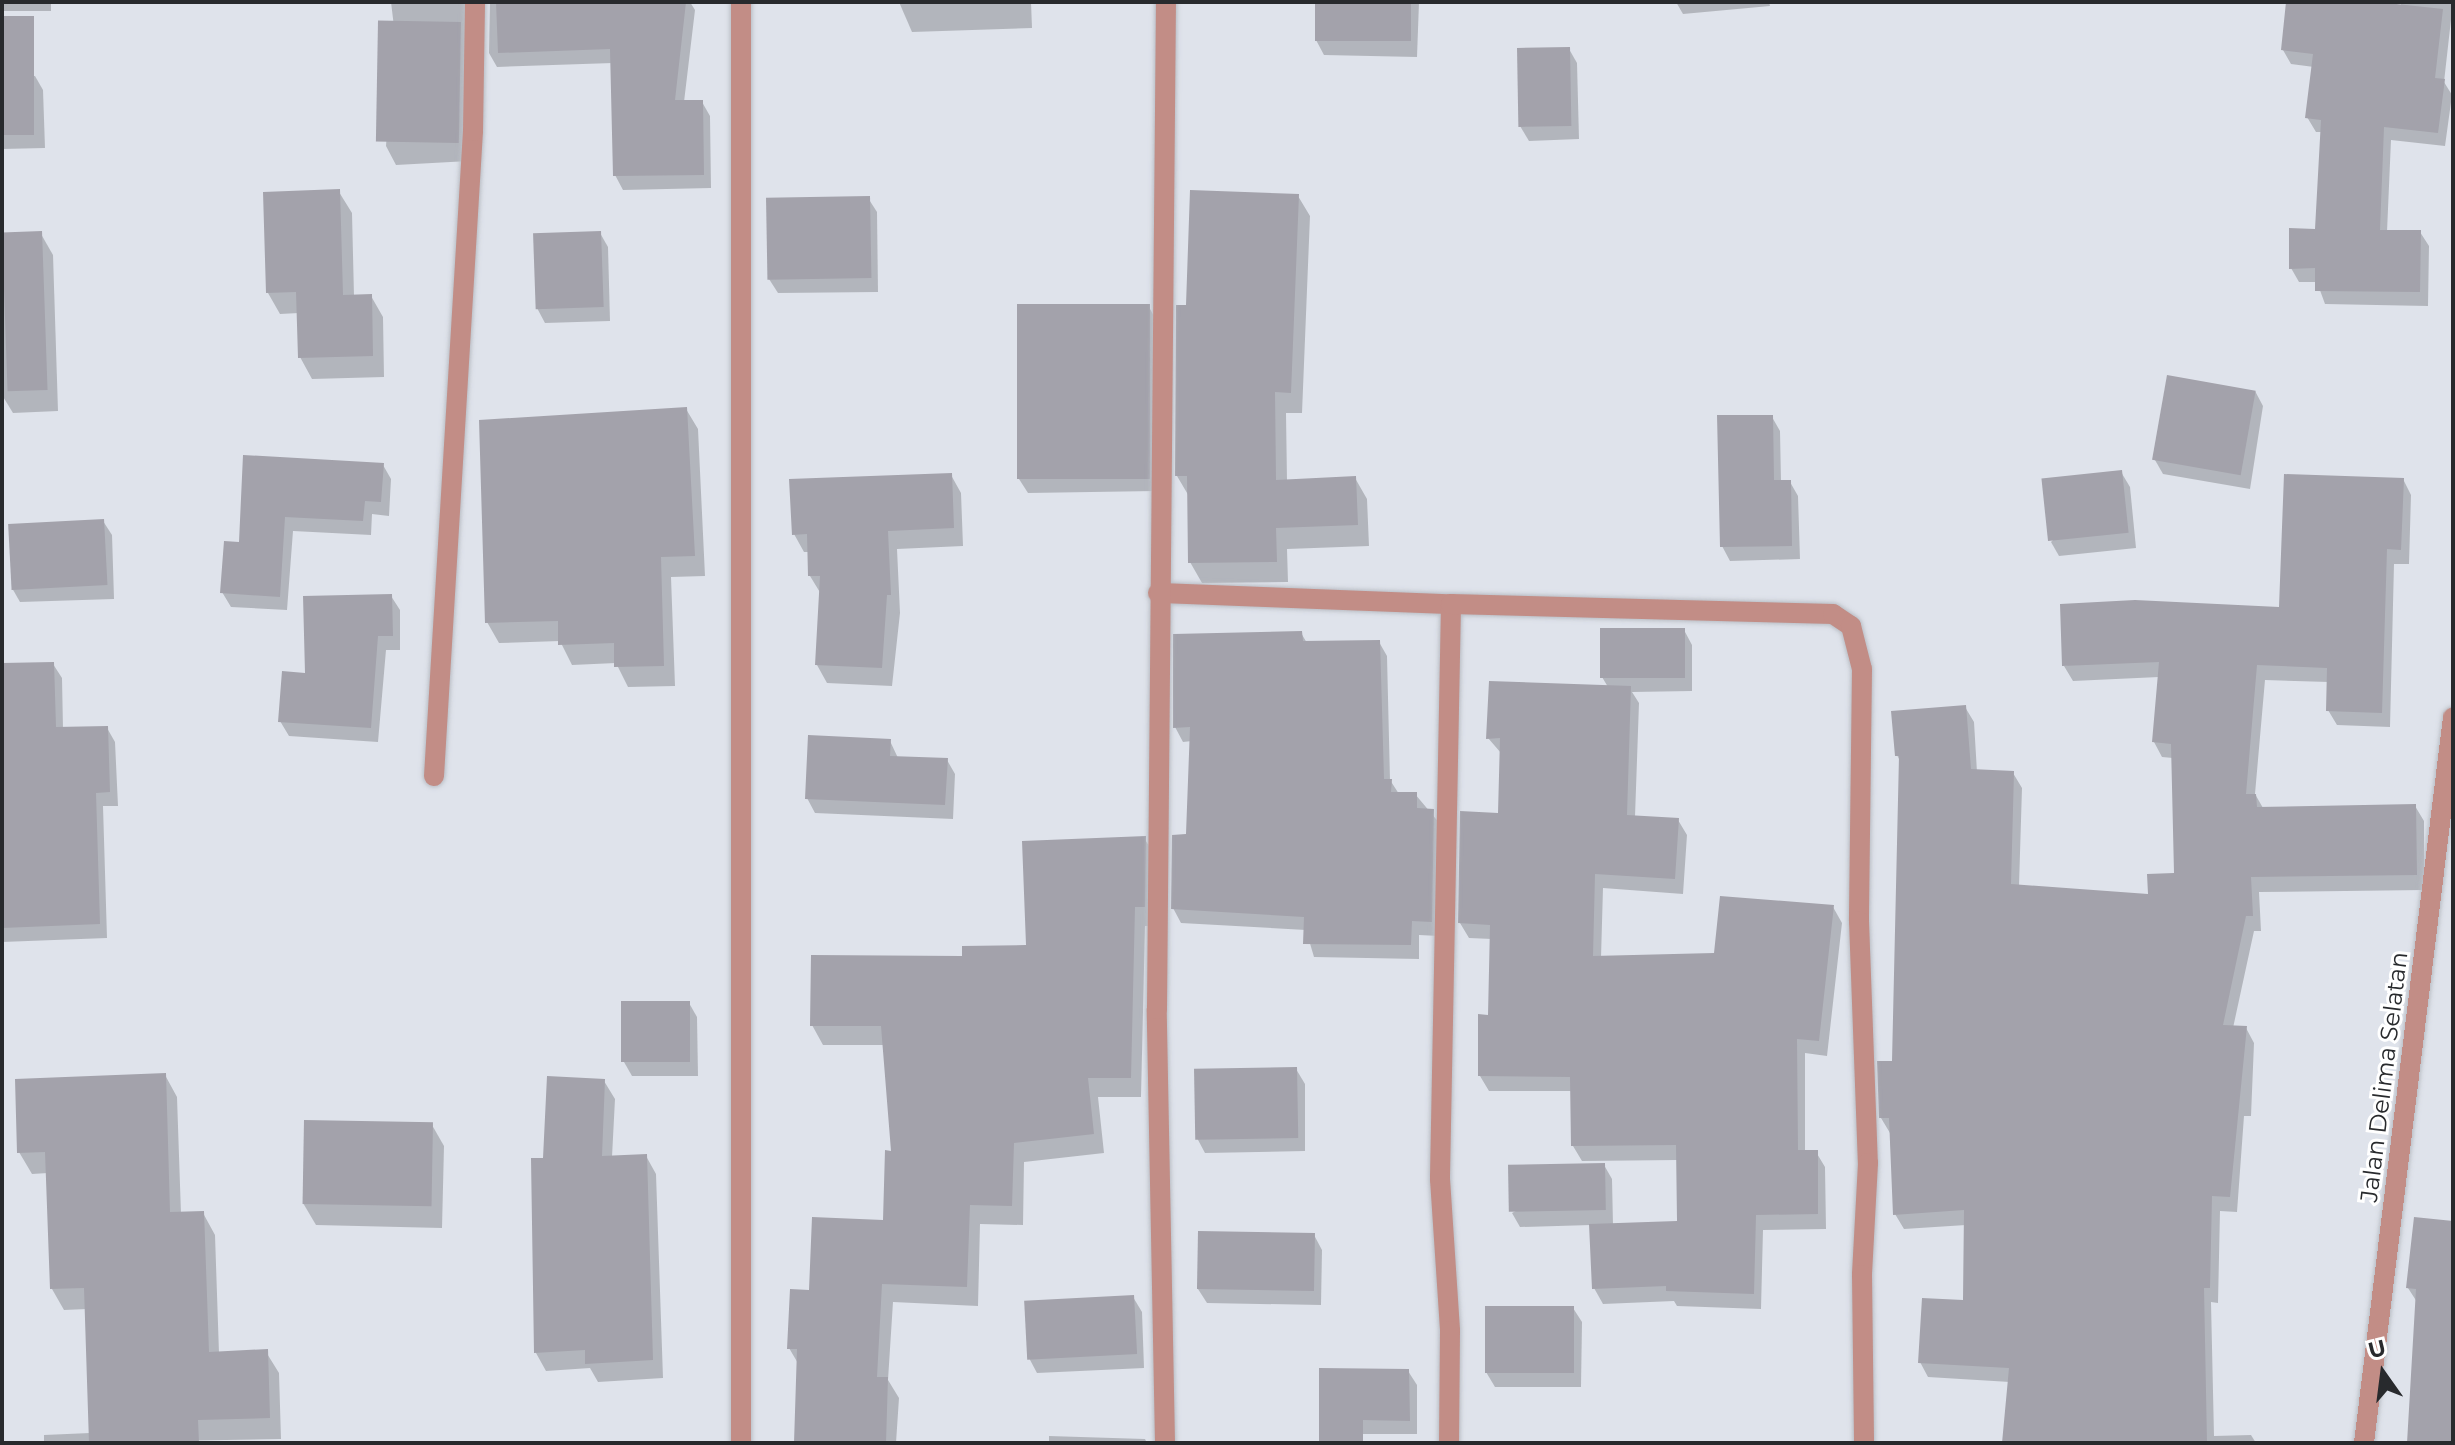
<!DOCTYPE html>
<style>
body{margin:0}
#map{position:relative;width:2455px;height:1445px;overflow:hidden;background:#dfe3eb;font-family:Montserrat,sans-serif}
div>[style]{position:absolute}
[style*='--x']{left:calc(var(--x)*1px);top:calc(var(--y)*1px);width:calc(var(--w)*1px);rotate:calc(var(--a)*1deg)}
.shadow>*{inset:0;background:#0003;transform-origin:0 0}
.building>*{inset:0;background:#a3a2ab;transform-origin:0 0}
.roads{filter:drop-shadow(0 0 2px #babec5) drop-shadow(0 0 2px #babec5)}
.minor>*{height:20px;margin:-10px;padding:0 10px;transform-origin:10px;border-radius:10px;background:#c28d86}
span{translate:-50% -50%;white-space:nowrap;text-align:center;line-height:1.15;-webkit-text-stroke:6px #fff;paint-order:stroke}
.street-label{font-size:24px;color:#282a2d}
.frame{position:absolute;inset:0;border:4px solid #282a2d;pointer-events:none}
.north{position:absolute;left:2343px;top:1333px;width:80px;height:80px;-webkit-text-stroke:6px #fff;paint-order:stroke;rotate:346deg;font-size:22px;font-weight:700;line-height:32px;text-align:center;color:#282a2d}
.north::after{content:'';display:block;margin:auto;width:28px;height:36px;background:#282a2d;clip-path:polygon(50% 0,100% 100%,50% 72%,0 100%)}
</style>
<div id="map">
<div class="shadow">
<div style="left:2px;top:2px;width:49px;height:9px"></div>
<div style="clip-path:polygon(391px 2px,474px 2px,469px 161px,396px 165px,386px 146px,394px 27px)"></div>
<div style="clip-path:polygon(490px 2px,690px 2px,695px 10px,684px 102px,702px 102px,710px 116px,711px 188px,623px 190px,615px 175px,613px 63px,497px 67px,489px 53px)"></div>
<div style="clip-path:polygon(899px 2px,1031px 2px,1032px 28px,912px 32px)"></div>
<div style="clip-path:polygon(1317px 2px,1419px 2px,1417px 57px,1324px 55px,1316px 40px)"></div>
<div style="clip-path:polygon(1676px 2px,1769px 2px,1770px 6px,1683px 14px)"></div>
<div style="clip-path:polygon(2288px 2px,2401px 7px,2401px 2px,2453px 2px,2444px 82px,2452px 95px,2445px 146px,2391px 140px,2387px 232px,2420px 232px,2429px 246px,2428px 306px,2325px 304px,2317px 282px,2299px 282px,2291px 268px,2317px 231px,2322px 132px,2316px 132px,2307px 117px,2314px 67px,2291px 64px,2283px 50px)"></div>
<div style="clip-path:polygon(1569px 49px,1577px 63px,1579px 139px,1529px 141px,1520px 126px)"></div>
<div style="clip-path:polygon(35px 76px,43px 90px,45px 148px,2px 149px,2px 77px)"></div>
<div style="clip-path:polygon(339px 192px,352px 213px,354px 296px,371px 296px,383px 317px,384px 377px,312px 379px,300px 357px,299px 313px,280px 314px,268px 293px)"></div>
<div style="clip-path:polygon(1298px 196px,1310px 216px,1302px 413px,1286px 413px,1287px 481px,1355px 478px,1367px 499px,1369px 546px,1287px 549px,1288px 582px,1202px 583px,1190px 562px,1190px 498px,1177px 476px,1188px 308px)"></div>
<div style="clip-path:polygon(868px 198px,877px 212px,878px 292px,778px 293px,769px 279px)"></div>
<div style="clip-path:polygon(600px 233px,608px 247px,610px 321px,545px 323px,537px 308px)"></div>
<div style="clip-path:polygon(41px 234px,53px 255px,58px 411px,13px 413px,2px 395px,2px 235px)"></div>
<div style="clip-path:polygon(1149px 307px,1157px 322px,1156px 491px,1028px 493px,1019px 479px)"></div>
<div style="clip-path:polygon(2255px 391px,2263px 406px,2250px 489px,2163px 474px,2155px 460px)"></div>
<div style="clip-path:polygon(686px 409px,698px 429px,705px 576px,671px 577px,675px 686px,628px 687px,616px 663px,572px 665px,560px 641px,499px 643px,487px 622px)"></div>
<div style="clip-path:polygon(1772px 417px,1780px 431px,1781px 482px,1790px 482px,1798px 496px,1800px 559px,1730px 561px,1722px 546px)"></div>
<div style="clip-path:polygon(245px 457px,383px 465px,391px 479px,389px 516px,372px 514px,371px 535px,293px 531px,287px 610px,231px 607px,222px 592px,241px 544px)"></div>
<div style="clip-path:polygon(2121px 472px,2130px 487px,2136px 548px,2059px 556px,2051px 542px)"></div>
<div style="clip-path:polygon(951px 475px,961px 493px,963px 546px,897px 549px,900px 613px,892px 686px,827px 683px,817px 665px,821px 594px,810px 576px,810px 552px,804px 552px,794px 534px)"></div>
<div style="clip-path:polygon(2403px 479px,2411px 495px,2409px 564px,2394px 564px,2390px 727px,2337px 725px,2328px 710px,2329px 682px,2265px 680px,2255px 794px,2263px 808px,2415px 806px,2424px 821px,2424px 890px,2259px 892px,2261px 931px,2254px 931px,2233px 1028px,2246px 1028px,2254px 1043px,2251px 1116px,2244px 1116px,2237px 1212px,2220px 1211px,2218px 1303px,2211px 1302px,2214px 1436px,2251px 1435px,2256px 1443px,2004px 1443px,2010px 1382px,1928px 1377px,1920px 1362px,1965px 1302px,1966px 1225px,1904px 1229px,1895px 1214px,1890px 1133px,1881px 1118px,1894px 1063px,1901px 763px,1897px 755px,1965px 707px,1974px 722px,1977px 772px,2013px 773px,2022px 788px,2019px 886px,2150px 896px,2176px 874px,2173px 758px,2162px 757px,2154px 742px,2159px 677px,2073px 681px,2064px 666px,2281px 609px)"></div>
<div style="clip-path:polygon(103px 521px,112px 535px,114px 599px,20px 602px,12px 588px)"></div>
<div style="clip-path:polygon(391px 596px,400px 610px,400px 650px,386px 650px,378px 742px,289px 736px,280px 721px,307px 675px)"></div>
<div style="clip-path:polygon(1684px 630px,1692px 645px,1692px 691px,1632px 692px,1639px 703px,1635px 817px,1678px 820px,1687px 835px,1683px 894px,1603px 888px,1601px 958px,1716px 955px,1833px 907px,1842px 923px,1827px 1056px,1805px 1053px,1805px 1152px,1816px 1152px,1825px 1167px,1826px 1229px,1763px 1230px,1761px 1309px,1677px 1306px,1674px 1301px,1603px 1304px,1594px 1288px,1591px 1225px,1520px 1227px,1512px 1213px,1604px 1165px,1612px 1179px,1613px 1225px,1679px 1223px,1678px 1160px,1582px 1161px,1573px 1146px,1572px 1091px,1489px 1091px,1480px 1076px,1490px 1017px,1492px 939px,1469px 938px,1460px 923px,1500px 815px,1501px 753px,1488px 738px,1608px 687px,1602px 677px)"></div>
<div style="clip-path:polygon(1301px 633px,1307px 643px,1379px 642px,1387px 656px,1390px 780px,1399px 794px,1415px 794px,1441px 825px,1439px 936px,1419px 935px,1419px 959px,1314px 957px,1306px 930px,1181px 923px,1173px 908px,1188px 836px,1192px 741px,1183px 742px,1175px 727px)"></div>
<div style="clip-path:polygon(53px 664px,62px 678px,63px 729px,107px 728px,115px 742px,118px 806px,103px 806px,107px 938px,2px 942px,2px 665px)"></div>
<div style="clip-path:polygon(890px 741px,898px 758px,947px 760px,955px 774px,953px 819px,815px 813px,807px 798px)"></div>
<div style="clip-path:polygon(1144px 838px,1156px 857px,1155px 926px,1145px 926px,1141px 1097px,1098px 1097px,1104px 1153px,1024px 1162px,1023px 1225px,980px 1224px,978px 1306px,893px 1302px,888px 1380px,899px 1398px,896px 1443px,796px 1443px,799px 1365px,789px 1348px,811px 1292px,885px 1222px,893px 1153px,885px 1045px,823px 1045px,812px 1025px,963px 958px,1028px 947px)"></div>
<div style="clip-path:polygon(689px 1003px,697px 1017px,698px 1076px,632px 1076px,624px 1062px)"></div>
<div style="clip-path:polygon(1296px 1069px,1305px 1084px,1305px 1151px,1205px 1153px,1197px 1138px)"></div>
<div style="clip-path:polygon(165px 1075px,177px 1097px,181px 1214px,203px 1213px,215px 1235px,219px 1353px,266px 1352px,279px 1373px,281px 1439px,44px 1443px,44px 1435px,90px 1433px,87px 1309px,64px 1310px,52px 1289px,48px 1173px,32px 1174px,19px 1152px)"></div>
<div style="clip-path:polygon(604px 1081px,615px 1099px,612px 1157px,646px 1156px,656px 1174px,663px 1378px,598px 1382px,590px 1368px,546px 1371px,536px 1353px,545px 1160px)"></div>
<div style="clip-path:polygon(432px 1125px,444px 1146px,442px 1228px,316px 1225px,303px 1203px)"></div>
<div style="clip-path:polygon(2453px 1223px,2453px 1443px,2389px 1443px,2409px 1442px,2417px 1302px,2408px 1288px)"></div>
<div style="clip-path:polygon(1314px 1235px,1322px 1250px,1321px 1305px,1207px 1303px,1198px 1289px)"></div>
<div style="clip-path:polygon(1133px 1297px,1142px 1312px,1144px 1368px,1037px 1373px,1029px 1358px)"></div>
<div style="clip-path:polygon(1573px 1308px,1582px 1322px,1581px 1387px,1495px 1387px,1486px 1372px)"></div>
<div style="clip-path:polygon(1408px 1371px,1417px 1385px,1417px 1434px,1329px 1434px)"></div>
<div style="clip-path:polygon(1049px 1436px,1145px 1439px,1147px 1443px,1049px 1443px)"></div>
</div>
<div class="building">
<div style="clip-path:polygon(496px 2px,686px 2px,675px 100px,703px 100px,704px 175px,613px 176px,610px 49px,498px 53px)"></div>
<div style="left:1315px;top:2px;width:96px;height:39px"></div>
<div style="clip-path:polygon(2286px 2px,2378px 2px,2443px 9px,2435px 78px,2445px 79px,2438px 133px,2384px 127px,2380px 230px,2421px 230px,2420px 292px,2315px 291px,2315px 268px,2289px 269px,2289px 228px,2315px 229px,2321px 120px,2305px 118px,2313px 54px,2281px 50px)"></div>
<div style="left:2px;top:16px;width:32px;height:119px"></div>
<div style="left:461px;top:22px;width:121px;height:83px;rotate:91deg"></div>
<div style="left:1570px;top:47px;width:79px;height:53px;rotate:89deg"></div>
<div style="clip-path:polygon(340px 189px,343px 295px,372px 294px,373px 356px,298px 358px,296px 292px,266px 293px,263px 192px)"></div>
<div style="clip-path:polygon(1190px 190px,1299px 194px,1291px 393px,1275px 392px,1276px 480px,1356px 476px,1358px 525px,1276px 528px,1277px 562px,1188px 563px,1187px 476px,1175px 476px,1176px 305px,1186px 305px)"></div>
<div style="left:870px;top:196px;width:82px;height:104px;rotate:89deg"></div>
<div style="left:42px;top:231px;width:159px;height:40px;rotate:88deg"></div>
<div style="left:601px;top:231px;width:76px;height:68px;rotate:88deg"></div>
<div style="left:1017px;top:304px;width:133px;height:175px"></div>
<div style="left:2167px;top:375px;width:90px;height:86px;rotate:10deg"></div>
<div style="clip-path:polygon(687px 407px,695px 556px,661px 557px,664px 666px,614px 667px,614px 643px,558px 645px,558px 621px,485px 623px,479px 420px)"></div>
<div style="clip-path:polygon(1717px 415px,1773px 415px,1774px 480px,1791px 480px,1792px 546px,1720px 547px)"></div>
<div style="clip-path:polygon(243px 455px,384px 463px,381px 502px,365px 501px,363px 521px,285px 517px,280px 597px,220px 593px,224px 541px,239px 542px)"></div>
<div style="left:2122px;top:470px;width:63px;height:81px;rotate:84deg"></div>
<div style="clip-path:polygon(952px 473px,954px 528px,888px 531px,891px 595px,887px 595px,882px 668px,815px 665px,820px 576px,808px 576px,807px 534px,792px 535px,789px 479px)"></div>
<div style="clip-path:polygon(2284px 474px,2404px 478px,2401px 550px,2387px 549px,2382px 713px,2326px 711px,2327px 668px,2257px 665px,2246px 794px,2256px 794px,2257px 807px,2416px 804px,2417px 875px,2251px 877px,2253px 916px,2246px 916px,2223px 1025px,2247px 1026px,2230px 1197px,2212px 1196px,2210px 1288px,2204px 1288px,2207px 1443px,2002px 1443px,2009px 1368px,1918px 1363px,1922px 1298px,1963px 1300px,1964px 1210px,1893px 1215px,1889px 1118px,1879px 1118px,1877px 1061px,1892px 1061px,1899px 756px,1895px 756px,1891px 711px,1966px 705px,1971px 769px,2014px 771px,2011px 884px,2148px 894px,2147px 874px,2174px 873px,2171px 744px,2152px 742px,2159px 662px,2062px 666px,2060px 604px,2135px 600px,2279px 607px)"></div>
<div style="left:104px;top:519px;width:66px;height:96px;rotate:87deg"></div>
<div style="clip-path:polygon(392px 594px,393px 636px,378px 636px,371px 728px,278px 722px,282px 671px,305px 673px,303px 596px)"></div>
<div style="left:1600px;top:628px;width:85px;height:50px"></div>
<div style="clip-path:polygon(1302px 631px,1303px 641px,1380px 640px,1384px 779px,1392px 779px,1391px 792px,1417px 792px,1417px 808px,1434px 809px,1432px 922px,1412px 921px,1411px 945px,1303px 944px,1304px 917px,1171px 909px,1172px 835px,1186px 834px,1190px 727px,1173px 728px,1173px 634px)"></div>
<div style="clip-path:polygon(54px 662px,56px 727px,108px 726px,110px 792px,96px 793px,100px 924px,2px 928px,2px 663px)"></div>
<div style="clip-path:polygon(1489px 681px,1631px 686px,1627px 815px,1679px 818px,1675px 879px,1595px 874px,1593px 956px,1714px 953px,1720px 896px,1834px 905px,1819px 1041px,1797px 1039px,1798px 1150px,1818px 1150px,1818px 1214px,1756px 1215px,1754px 1294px,1666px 1291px,1666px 1286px,1592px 1289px,1589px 1224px,1677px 1221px,1676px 1145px,1571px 1146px,1570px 1077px,1478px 1076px,1478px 1014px,1488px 1015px,1490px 925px,1458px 923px,1460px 811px,1498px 813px,1500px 738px,1486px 739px)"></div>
<div style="clip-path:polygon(808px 735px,891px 739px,890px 756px,948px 758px,945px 805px,805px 799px)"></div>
<div style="clip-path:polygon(1146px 836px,1145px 907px,1135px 907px,1131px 1078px,1088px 1078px,1094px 1134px,1014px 1143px,1012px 1206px,970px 1205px,967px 1287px,882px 1284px,877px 1377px,888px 1377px,886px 1443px,794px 1443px,797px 1349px,787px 1349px,790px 1289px,809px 1290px,812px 1217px,883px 1220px,885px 1150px,891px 1151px,881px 1026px,810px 1026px,811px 955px,962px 956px,962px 946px,1026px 945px,1022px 841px)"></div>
<div style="left:621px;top:1001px;width:69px;height:61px"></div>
<div style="left:1297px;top:1067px;width:71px;height:103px;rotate:89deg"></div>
<div style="clip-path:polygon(166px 1073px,170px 1212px,204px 1211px,209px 1352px,268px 1349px,270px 1418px,198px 1420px,199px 1443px,89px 1443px,84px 1288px,50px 1289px,45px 1152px,17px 1153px,15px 1079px)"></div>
<div style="clip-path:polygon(547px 1076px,605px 1079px,602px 1156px,647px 1154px,653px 1360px,585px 1364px,585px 1350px,534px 1353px,531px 1158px,543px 1158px)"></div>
<div style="left:304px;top:1120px;width:129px;height:84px;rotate:1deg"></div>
<div style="left:1605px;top:1163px;width:47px;height:97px;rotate:89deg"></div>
<div style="clip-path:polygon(2414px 1217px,2453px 1221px,2453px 1443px,2407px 1443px,2416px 1289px,2406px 1288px)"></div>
<div style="left:1198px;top:1231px;width:117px;height:58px;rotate:1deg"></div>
<div style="left:1134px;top:1295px;width:59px;height:110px;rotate:87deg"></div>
<div style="left:1485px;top:1306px;width:89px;height:67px"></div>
<div style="clip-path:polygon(1319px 1368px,1409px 1369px,1410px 1421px,1363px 1420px,1363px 1443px,1319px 1443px)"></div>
</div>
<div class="roads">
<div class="minor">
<div style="--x:741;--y:2;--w:1441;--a:90"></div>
<div style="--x:1158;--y:593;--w:293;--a:2.2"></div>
<div style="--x:1451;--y:604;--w:575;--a:91.1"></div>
<div style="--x:1440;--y:1179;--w:152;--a:86.2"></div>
<div style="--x:1450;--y:1331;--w:112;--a:90.5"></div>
<div style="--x:1451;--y:604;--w:382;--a:1.5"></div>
<div style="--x:1833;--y:614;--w:22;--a:34"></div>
<div style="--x:1851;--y:626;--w:44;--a:75.7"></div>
<div style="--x:1862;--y:669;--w:252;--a:90.7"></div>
<div style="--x:1859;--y:921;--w:242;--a:87.9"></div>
<div style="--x:1868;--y:1163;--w:112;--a:93.1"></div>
<div style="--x:1862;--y:1275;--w:168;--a:89.3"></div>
<div style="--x:434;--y:776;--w:646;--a:-86.54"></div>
<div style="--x:473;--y:131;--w:129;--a:-89.1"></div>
<div style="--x:1165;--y:1443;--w:434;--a:-91.1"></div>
<div style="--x:1157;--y:1009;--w:1007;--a:-89.49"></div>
<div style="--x:2364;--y:1443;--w:731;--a:-83.01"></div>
</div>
</div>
<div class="street-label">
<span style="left:2384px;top:1077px;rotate:-83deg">Jalan Delima Selatan</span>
</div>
<div class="frame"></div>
<div class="north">U</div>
</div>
